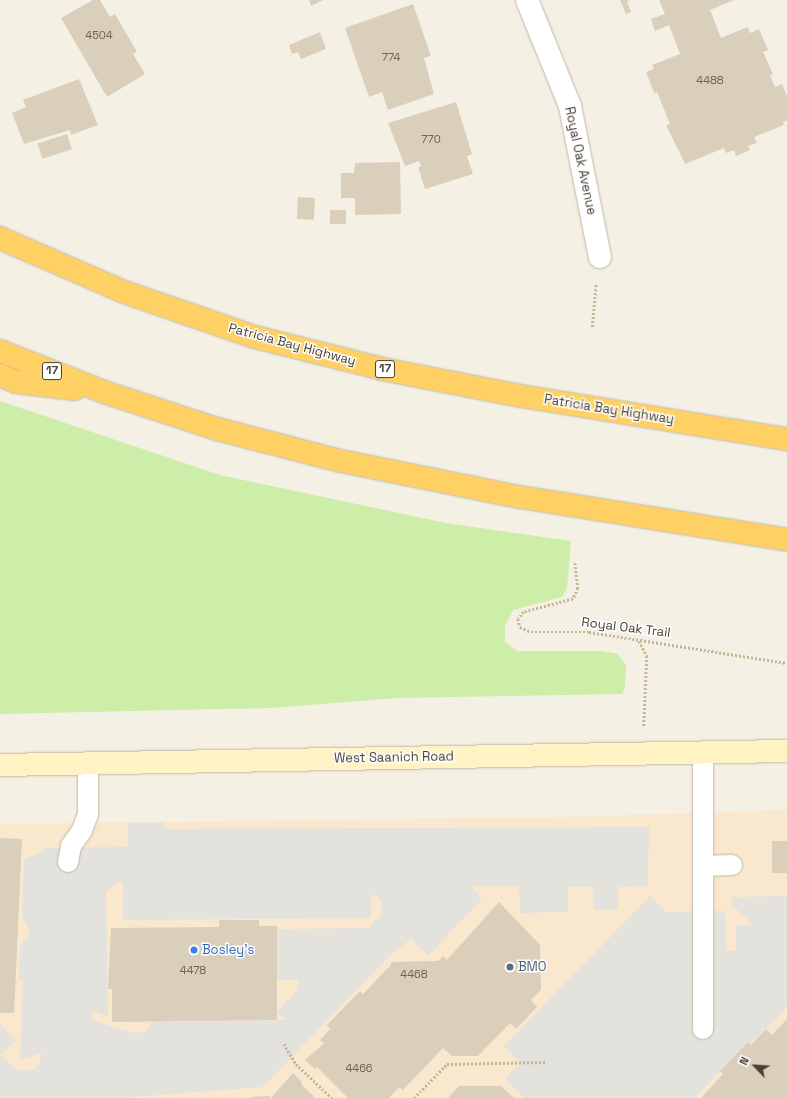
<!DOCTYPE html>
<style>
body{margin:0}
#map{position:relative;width:787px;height:1098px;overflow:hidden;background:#f4f0e4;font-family:"Space Grotesk",sans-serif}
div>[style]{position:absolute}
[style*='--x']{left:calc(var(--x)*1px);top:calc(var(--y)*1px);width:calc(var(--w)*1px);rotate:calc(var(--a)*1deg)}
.commercial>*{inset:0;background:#f9e8cd}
.green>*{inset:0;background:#cceea8}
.parking>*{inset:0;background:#e4e2dd}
.building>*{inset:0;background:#dacfbb;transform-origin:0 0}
.path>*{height:2.5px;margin-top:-1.25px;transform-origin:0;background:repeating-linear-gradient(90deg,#c4b595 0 2px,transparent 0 4px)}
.roads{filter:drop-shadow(0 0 1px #c1b8a6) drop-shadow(0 0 1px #c1b8a6)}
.service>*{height:20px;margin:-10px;padding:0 10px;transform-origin:10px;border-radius:10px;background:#fff}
.minor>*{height:22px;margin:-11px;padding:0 11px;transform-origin:11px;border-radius:11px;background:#fff}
.secondary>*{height:22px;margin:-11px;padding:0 11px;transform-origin:11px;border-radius:11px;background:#fff3c4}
.motorway>*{height:22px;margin:-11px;padding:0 11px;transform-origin:11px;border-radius:11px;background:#ffd165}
.dots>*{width:11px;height:11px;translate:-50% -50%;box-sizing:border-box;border:2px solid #fff;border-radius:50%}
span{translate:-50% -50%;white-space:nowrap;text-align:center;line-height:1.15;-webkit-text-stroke:3px #fff;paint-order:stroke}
.number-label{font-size:11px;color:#6c6455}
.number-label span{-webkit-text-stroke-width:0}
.shield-label span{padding:1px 3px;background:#fff;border:1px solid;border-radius:3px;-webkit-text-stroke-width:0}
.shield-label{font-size:12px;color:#474033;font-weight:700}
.street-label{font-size:13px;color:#474033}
.shop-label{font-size:13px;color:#366cbe}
.left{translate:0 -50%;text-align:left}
.service-label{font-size:13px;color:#4e5e75}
.north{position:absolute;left:735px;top:1046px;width:40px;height:40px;-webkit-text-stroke:3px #fff;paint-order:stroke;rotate:295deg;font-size:11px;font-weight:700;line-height:16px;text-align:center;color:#474033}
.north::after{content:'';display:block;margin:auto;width:14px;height:18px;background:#474033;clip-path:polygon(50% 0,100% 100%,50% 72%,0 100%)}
</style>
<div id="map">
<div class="commercial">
<div style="clip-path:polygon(787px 810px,787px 1098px,0 1098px,0 824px,566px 817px)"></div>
</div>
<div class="green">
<div style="clip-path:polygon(0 401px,220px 475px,446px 523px,571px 541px,567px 588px,562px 597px,513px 610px,505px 626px,505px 642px,517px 651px,601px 651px,618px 654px,626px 665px,625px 688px,622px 694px,398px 698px,271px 708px,0 714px)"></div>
</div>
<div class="parking">
<div style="clip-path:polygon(evenodd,163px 822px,164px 829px,649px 827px,648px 886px,618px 887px,618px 909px,594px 910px,593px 887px,568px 887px,568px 912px,520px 913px,519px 886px,470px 886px,482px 899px,428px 956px,411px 939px,391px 954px,263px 1087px,120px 1098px,0 1098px,0 1024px,16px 1041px,0 1055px,19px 1071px,34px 1070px,38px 1065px,42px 1053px,20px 1060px,23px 980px,19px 980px,20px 946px,29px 935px,29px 928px,22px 917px,24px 860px,47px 848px,128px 847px,128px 823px,163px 822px,117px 882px,123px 882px,123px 920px,371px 918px,371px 895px,374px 895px,382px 901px,381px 914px,369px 928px,277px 929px,277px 980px,298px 980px,298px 989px,277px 1012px,286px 1020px,151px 1022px,145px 1032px,132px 1033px,92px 1020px,92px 1010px,108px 1017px,106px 892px,117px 882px)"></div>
<div style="clip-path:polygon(650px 896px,666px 912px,725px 911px,726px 951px,736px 951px,736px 926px,753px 925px,732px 905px,732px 897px,787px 896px,787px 1006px,751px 1044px,748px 1042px,695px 1098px,524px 1098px,505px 1079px,520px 1063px,504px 1046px)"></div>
</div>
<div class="building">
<div style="clip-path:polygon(93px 0,100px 0,110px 17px,115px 14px,137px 52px,133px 54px,145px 74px,107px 97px,61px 18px)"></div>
<div style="clip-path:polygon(309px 0,323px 0,311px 6px)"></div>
<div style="clip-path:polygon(620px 0,631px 0,627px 1px,631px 12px,626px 14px)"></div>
<div style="clip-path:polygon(659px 0,734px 0,710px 10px,721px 38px,748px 27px,750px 33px,759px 29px,768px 50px,763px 52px,773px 74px,770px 75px,775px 87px,782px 84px,787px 96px,787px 120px,783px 122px,784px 125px,754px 137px,757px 143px,748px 146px,750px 150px,736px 156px,734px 150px,726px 153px,724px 148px,685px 164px,666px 125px,670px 124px,657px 92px,654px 93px,646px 72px,654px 69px,652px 65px,680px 54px,669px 25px,655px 31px,651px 19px,665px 14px)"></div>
<div style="clip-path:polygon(413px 4px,431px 56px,424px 58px,434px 94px,388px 110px,382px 92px,369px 97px,345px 28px)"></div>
<div style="clip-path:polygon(320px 32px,326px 49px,301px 59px,298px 52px,292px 54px,289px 45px)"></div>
<div style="clip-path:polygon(79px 79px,98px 125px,71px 135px,70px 130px,24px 144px,12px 113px,26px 107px,23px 100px)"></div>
<div style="clip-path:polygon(456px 102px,472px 154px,467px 156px,473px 174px,425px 189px,418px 167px,421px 166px,419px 161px,405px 166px,388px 123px)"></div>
<div style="left:67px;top:134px;width:16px;height:31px;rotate:72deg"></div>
<div style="clip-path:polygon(400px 162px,401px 214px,355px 215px,355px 198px,341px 198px,341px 173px,354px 173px,355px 163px)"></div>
<div style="left:298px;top:197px;width:17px;height:22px;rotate:3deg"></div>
<div style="left:330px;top:210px;width:16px;height:14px"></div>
<div style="clip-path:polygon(0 838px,22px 839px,14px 1013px,0 1013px)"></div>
<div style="left:787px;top:841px;width:32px;height:15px;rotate:90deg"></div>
<div style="clip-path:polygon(499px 902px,540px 945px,541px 990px,531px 1000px,537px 1007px,516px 1029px,510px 1023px,478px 1056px,452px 1056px,443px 1048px,403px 1090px,399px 1087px,389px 1098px,348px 1098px,317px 1067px,315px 1069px,305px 1060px,324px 1043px,320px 1040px,330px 1029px,327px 1025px,360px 991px,363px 994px,391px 965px,391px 962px,438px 961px,443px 956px,447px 960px)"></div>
<div style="clip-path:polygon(219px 920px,259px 920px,259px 926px,277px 926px,277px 1020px,112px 1022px,112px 989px,108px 989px,111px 928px,219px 927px)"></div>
<div style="clip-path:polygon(787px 1019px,787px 1098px,701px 1098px,723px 1074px,720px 1071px,748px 1042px,751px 1045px,766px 1029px,772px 1035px)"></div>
<div style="clip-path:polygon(293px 1073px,302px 1082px,301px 1084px,315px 1098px,271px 1098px)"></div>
<div style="clip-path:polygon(459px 1086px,501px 1086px,514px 1098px,448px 1098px)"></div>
<div style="clip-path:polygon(269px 1096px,271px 1098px,250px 1098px,250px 1097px)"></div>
</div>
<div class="path">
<div style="--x:592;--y:327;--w:43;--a:-84.7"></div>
<div style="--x:575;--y:563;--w:25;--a:83"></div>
<div style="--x:578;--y:588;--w:12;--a:114"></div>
<div style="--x:573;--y:599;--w:51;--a:165.1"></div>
<div style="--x:524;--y:612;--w:9;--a:131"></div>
<div style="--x:518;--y:619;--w:8;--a:76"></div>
<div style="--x:520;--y:627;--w:12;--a:24"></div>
<div style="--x:531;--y:632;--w:58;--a:0"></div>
<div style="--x:589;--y:632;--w:200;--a:8.9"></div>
<div style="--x:639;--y:641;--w:17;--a:62"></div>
<div style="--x:647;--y:656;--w:70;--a:92.5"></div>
<div style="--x:284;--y:1044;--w:23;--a:59"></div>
<div style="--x:296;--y:1064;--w:50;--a:43.4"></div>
<div style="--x:414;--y:1098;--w:47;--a:-45.9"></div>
<div style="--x:447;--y:1064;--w:99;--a:-1.2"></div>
</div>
<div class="roads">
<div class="service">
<div style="--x:68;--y:862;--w:16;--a:-79"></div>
<div style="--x:71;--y:846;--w:19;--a:-55"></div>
<div style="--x:82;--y:830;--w:17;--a:-69"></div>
<div style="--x:88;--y:814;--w:50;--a:-90"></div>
<div style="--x:703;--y:866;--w:29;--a:-2"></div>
<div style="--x:703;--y:1029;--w:277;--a:-90"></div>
</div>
<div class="minor">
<div style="--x:527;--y:0;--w:114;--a:67.9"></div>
<div style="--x:570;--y:106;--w:154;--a:78.8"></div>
</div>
<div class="secondary">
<div style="--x:0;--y:765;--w:787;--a:-1.02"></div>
</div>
<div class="motorway">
<div style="--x:0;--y:238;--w:135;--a:23.5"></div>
<div style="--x:124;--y:292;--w:139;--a:19"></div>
<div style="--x:255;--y:337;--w:131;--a:14.1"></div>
<div style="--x:382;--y:369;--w:142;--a:11"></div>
<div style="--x:521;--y:396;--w:269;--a:9.2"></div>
<div style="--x:0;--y:351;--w:112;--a:21.5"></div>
<div style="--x:104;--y:392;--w:119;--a:18.1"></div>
<div style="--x:217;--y:429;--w:128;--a:14.5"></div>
<div style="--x:341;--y:461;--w:183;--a:11.4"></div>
<div style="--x:520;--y:497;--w:270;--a:9.1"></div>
<div style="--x:0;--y:375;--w:17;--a:24"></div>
<div style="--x:16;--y:382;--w:59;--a:6.8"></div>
</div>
</div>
<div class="dots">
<div style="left:194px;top:950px;background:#3f7fe0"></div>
<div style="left:510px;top:967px;background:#5c6f8a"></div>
</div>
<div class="number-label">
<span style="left:99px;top:35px">4504</span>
<span style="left:391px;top:57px">774</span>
<span style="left:710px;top:80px">4488</span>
<span style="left:431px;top:139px">770</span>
<span style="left:193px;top:970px">4478</span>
<span style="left:414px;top:974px">4468</span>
<span style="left:359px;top:1068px">4466</span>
</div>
<div class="shield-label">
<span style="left:385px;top:369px">17</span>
<span style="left:52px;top:371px">17</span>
</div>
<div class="street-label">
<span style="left:580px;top:161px;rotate:78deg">Royal Oak Avenue</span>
<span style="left:292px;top:345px;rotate:15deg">Patricia Bay Highway</span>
<span style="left:609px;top:410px;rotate:9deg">Patricia Bay Highway</span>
<span style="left:626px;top:628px;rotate:7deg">Royal Oak Trail</span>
<span style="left:394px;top:758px;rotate:-1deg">West Saanich Road</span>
</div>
<div class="shop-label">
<span class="left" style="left:202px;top:950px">Bosley's</span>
</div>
<div class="service-label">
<span class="left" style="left:518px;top:967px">BMO</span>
</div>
<div class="north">N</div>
</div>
